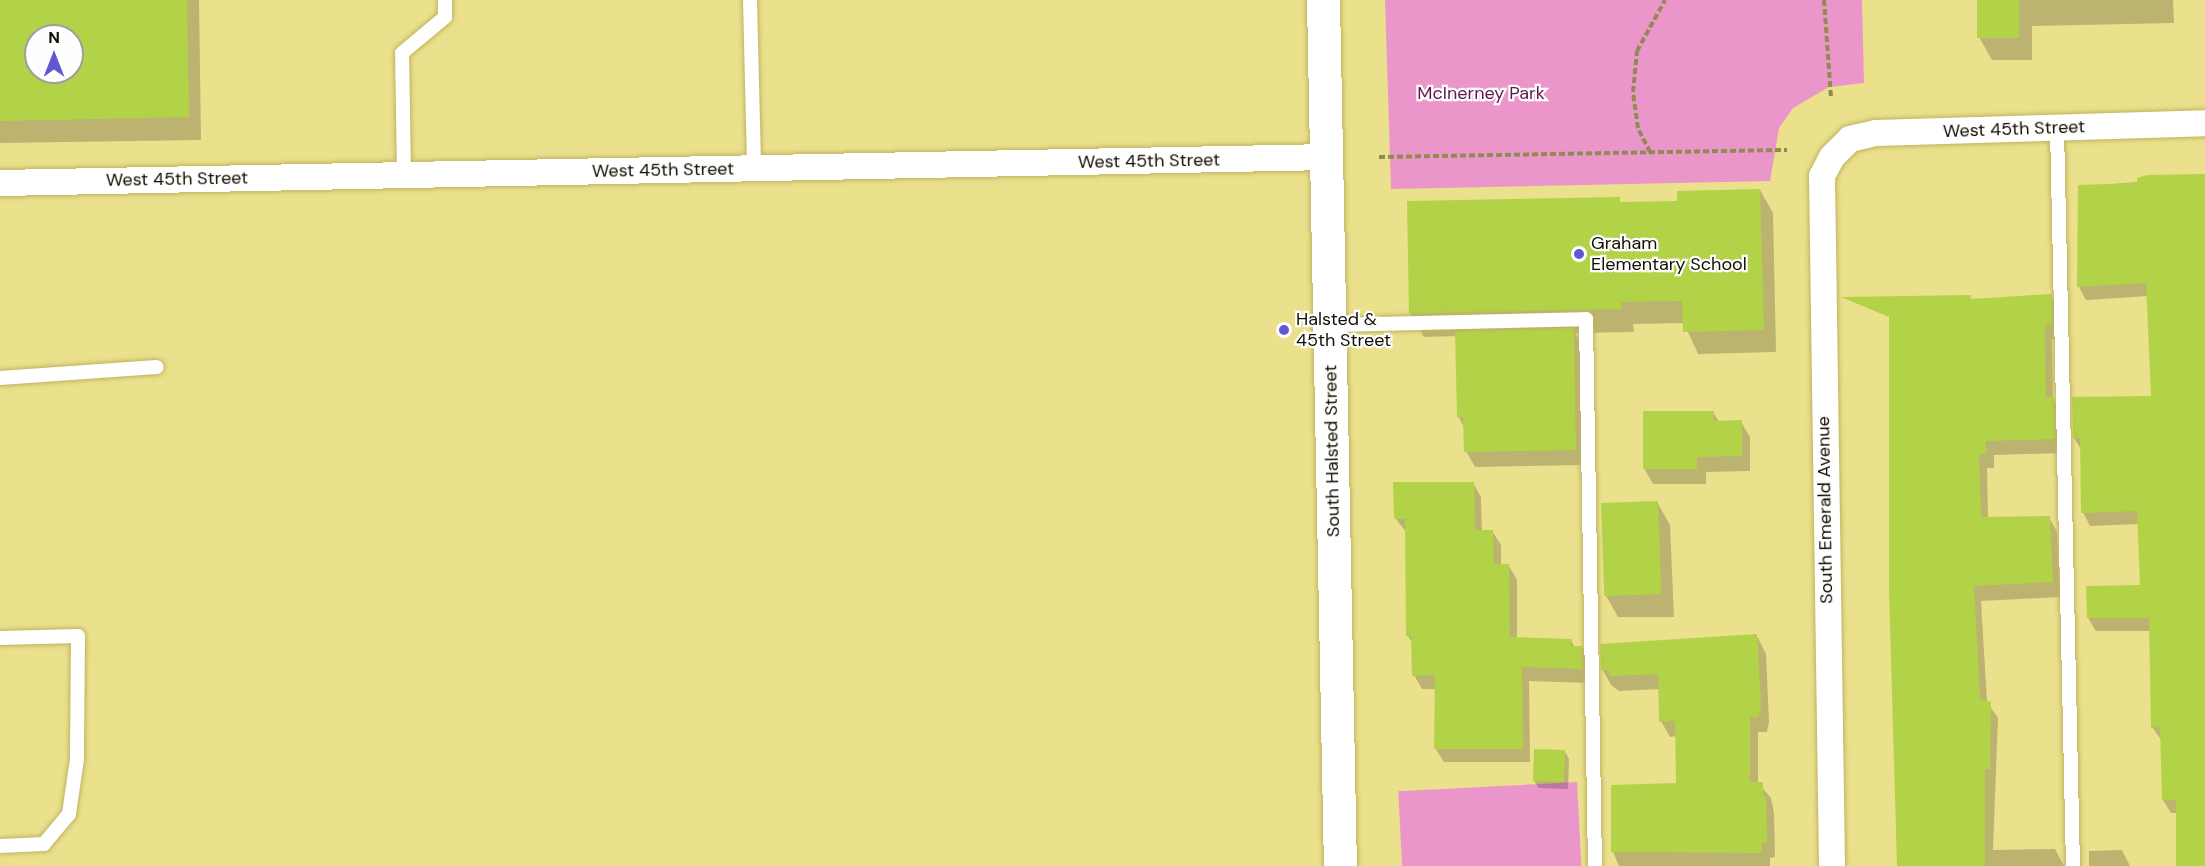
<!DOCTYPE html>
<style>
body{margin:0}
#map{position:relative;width:2205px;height:866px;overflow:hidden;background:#ebe08c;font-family:"DM Sans",sans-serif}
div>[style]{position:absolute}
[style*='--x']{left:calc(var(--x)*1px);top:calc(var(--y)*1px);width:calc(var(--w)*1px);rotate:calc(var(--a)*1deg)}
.green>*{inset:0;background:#ea96cb;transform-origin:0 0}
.shadow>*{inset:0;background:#0003}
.building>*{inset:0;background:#b2d348;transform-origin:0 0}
.path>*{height:4px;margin-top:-2px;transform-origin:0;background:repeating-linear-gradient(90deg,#928a52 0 6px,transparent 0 9px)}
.roads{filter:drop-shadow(0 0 2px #bfb460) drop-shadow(0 0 2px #bfb460)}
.service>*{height:14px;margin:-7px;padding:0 7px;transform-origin:7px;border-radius:7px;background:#fff}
.minor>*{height:26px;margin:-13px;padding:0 13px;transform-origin:13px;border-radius:13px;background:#fff}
.secondary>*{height:33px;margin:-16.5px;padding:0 16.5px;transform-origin:16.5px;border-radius:16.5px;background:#fff}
.dots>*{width:16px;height:16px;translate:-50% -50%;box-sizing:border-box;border:3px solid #fefefe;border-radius:50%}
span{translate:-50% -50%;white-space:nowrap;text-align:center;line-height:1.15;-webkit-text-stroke:4.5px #fefefe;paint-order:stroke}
.park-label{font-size:18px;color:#5e1649}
.street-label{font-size:18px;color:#120e00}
.poi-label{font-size:18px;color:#120e00}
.left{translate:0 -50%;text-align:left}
.north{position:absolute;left:24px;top:24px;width:60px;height:60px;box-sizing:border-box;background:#fefefe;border:2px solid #a09e98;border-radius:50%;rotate:0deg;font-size:16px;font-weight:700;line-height:24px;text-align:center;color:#120e00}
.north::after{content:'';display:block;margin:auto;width:21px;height:27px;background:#6158d1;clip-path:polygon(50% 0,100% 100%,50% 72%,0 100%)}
</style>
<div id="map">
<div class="green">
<div style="clip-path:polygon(1385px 0,1862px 0,1864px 83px,1829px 87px,1793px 108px,1779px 128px,1770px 181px,1391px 189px)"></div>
<div style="left:1577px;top:782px;width:84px;height:179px;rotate:87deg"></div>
</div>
<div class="shadow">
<div style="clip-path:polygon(evenodd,0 0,199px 0,201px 140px,0 143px,0 0,36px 36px,72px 36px,72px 72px,36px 72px,36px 36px)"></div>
<div style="clip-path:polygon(1978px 0,2173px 0,2174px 23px,2032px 26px,2032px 60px,1992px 60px,1979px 37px)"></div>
<div style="clip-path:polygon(2205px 176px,2205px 866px,2178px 866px,2178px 813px,2171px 813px,2163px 800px,2162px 741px,2152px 727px,2150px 631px,2096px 631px,2088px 618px,2141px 587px,2139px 524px,2090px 526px,2083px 512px,2082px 451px,2074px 438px,2153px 397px,2148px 296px,2086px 300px,2079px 287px,2079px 187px)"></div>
<div style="clip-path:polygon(1760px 190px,1773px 213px,1776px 352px,1698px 354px,1684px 323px,1633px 324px,1634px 332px,1575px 333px,1582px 345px,1585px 465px,1475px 467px,1466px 451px,1465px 429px,1458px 416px,1456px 336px,1424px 337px,1411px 314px,1619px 199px,1621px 204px,1679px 202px)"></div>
<div style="clip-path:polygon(2051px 295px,2059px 310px,2060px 339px,2052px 339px,2053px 399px,2061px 413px,2062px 453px,1994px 455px,1994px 468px,1987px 468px,1988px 518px,2049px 517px,2057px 532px,2060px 597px,1981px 601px,1987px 702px,1998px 718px,1993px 850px,2055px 849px,2064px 866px,1898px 866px,1970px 297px,1972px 300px)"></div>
<div style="clip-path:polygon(1713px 412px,1719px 422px,1741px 422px,1750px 437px,1750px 471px,1706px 472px,1706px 484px,1653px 484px,1644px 468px)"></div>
<div style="clip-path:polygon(1473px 483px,1481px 497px,1482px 531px,1492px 531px,1501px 545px,1501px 566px,1509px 566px,1517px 580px,1517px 638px,1571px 640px,1575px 648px,1582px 647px,1590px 661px,1590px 683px,1529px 681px,1530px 762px,1444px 762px,1435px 748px,1436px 689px,1422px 689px,1414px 675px,1413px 644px,1408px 636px,1407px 533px,1396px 519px)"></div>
<div style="clip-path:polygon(1657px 502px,1670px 525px,1674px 617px,1618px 617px,1605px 594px)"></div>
<div style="clip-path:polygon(1758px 638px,1766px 654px,1769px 722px,1767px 732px,1758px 732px,1758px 783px,1771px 798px,1774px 813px,1775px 857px,1770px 858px,1770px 866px,1619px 866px,1613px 852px,1677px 785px,1677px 736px,1670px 737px,1661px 721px,1660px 689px,1619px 691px,1611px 685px,1602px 669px,1602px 646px)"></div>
<div style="clip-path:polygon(1565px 752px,1569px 759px,1568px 789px,1539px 788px,1534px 781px)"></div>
<div style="clip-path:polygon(2122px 850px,2130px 866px,2089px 866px,2089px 851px)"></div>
</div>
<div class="building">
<div style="clip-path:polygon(evenodd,0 0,187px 0,189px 117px,0 121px,0 0,36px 36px,72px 36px,72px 72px,36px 72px,36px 36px)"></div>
<div style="left:1977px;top:0;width:42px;height:38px"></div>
<div style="clip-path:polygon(2205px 174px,2205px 866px,2176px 866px,2176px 800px,2162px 800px,2160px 727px,2151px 728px,2149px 618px,2087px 618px,2086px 586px,2140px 585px,2137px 511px,2081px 513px,2080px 438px,2073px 438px,2072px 397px,2151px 396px,2146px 283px,2077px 287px,2078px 185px,2137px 183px,2137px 178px,2147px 175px)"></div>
<div style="clip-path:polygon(1760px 189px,1764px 330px,1683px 332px,1682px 301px,1621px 302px,1622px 309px,1409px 314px,1407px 201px,1620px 197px,1620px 202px,1677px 201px,1677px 191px)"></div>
<div style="clip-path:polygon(2052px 294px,2052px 325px,2045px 325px,2046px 397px,2054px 397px,2055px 439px,1986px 441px,1986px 454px,1979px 454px,1981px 517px,2050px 516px,2053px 582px,1974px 586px,1980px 699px,1991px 702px,1990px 769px,1985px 769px,1985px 866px,1897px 866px,1889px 591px,1889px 317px,1841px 297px,1971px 295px,1971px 299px)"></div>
<div style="clip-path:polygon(1574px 328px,1576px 450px,1464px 452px,1463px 417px,1457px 417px,1455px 331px)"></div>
<div style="clip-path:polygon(1643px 411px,1714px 411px,1714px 421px,1742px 420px,1742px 456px,1697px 457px,1697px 469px,1643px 469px)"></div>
<div style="clip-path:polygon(1393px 482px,1474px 482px,1475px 530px,1493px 530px,1494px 564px,1509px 564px,1510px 637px,1572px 639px,1571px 646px,1582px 646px,1583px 669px,1522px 667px,1523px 749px,1434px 749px,1435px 675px,1412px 676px,1411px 636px,1406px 636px,1405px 519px,1394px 519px)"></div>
<div style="left:1658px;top:501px;width:93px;height:57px;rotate:88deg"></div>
<div style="clip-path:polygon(1757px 634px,1761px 706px,1758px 717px,1750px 717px,1750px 782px,1763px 782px,1763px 796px,1766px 796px,1767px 842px,1762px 843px,1762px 853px,1611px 852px,1611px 785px,1676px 783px,1675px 721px,1659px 722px,1658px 674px,1609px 676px,1609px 670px,1601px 670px,1600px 644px)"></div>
<div style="left:1534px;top:749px;width:31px;height:32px;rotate:2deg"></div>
</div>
<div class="path">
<div style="--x:1824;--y:0;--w:98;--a:85.9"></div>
<div style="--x:1650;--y:152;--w:27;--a:-117"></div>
<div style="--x:1638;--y:128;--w:36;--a:-98"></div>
<div style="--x:1633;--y:92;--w:41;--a:-84.4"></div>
<div style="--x:1637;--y:51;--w:58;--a:-61.2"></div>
<div style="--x:1379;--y:157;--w:408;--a:-1"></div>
</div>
<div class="roads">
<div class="service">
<div style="--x:750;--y:0;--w:168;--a:88.6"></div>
<div style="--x:2057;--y:128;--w:738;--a:88.76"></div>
<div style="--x:404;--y:175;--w:122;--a:-90.9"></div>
<div style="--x:402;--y:53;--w:56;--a:-39.9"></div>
<div style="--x:445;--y:17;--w:17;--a:-90"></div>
<div style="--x:1329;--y:325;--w:257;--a:-1.3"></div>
<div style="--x:1586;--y:319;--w:547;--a:89.06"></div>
<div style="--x:0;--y:378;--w:157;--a:-4"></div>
<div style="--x:0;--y:638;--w:78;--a:-1.5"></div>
<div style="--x:78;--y:636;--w:123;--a:90.5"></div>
<div style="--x:77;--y:759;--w:56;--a:98.3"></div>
<div style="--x:69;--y:814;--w:39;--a:130"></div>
<div style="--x:44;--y:844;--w:44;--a:177.4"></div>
</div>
<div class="minor">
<div style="--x:0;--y:183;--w:1326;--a:-1.12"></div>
<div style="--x:1832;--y:866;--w:690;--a:-90.83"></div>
<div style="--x:1822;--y:176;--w:21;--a:-62"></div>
<div style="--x:1832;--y:157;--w:25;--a:-45"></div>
<div style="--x:1850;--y:139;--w:27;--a:-13"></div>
<div style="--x:1876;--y:133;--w:329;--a:-1.7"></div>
</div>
<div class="secondary">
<div style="--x:1323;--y:0;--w:866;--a:88.88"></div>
</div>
</div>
<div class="dots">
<div style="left:1579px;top:254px;background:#6158d1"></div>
<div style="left:1284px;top:330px;background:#6158d1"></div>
</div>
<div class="park-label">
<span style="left:1481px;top:93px">McInerney Park</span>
</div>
<div class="street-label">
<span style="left:2014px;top:129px;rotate:-2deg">West 45th Street</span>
<span style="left:1149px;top:161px;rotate:-1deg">West 45th Street</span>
<span style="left:663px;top:170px;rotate:-1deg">West 45th Street</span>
<span style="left:177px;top:179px;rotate:-1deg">West 45th Street</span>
<span style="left:1332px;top:451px;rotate:-91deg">South Halsted Street</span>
<span style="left:1825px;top:510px;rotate:-91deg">South Emerald Avenue</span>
</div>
<div class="poi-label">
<span class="left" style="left:1591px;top:254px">Graham<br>Elementary School</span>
<span class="left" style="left:1296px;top:330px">Halsted &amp;<br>45th Street</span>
</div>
<div class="north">N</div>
</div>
